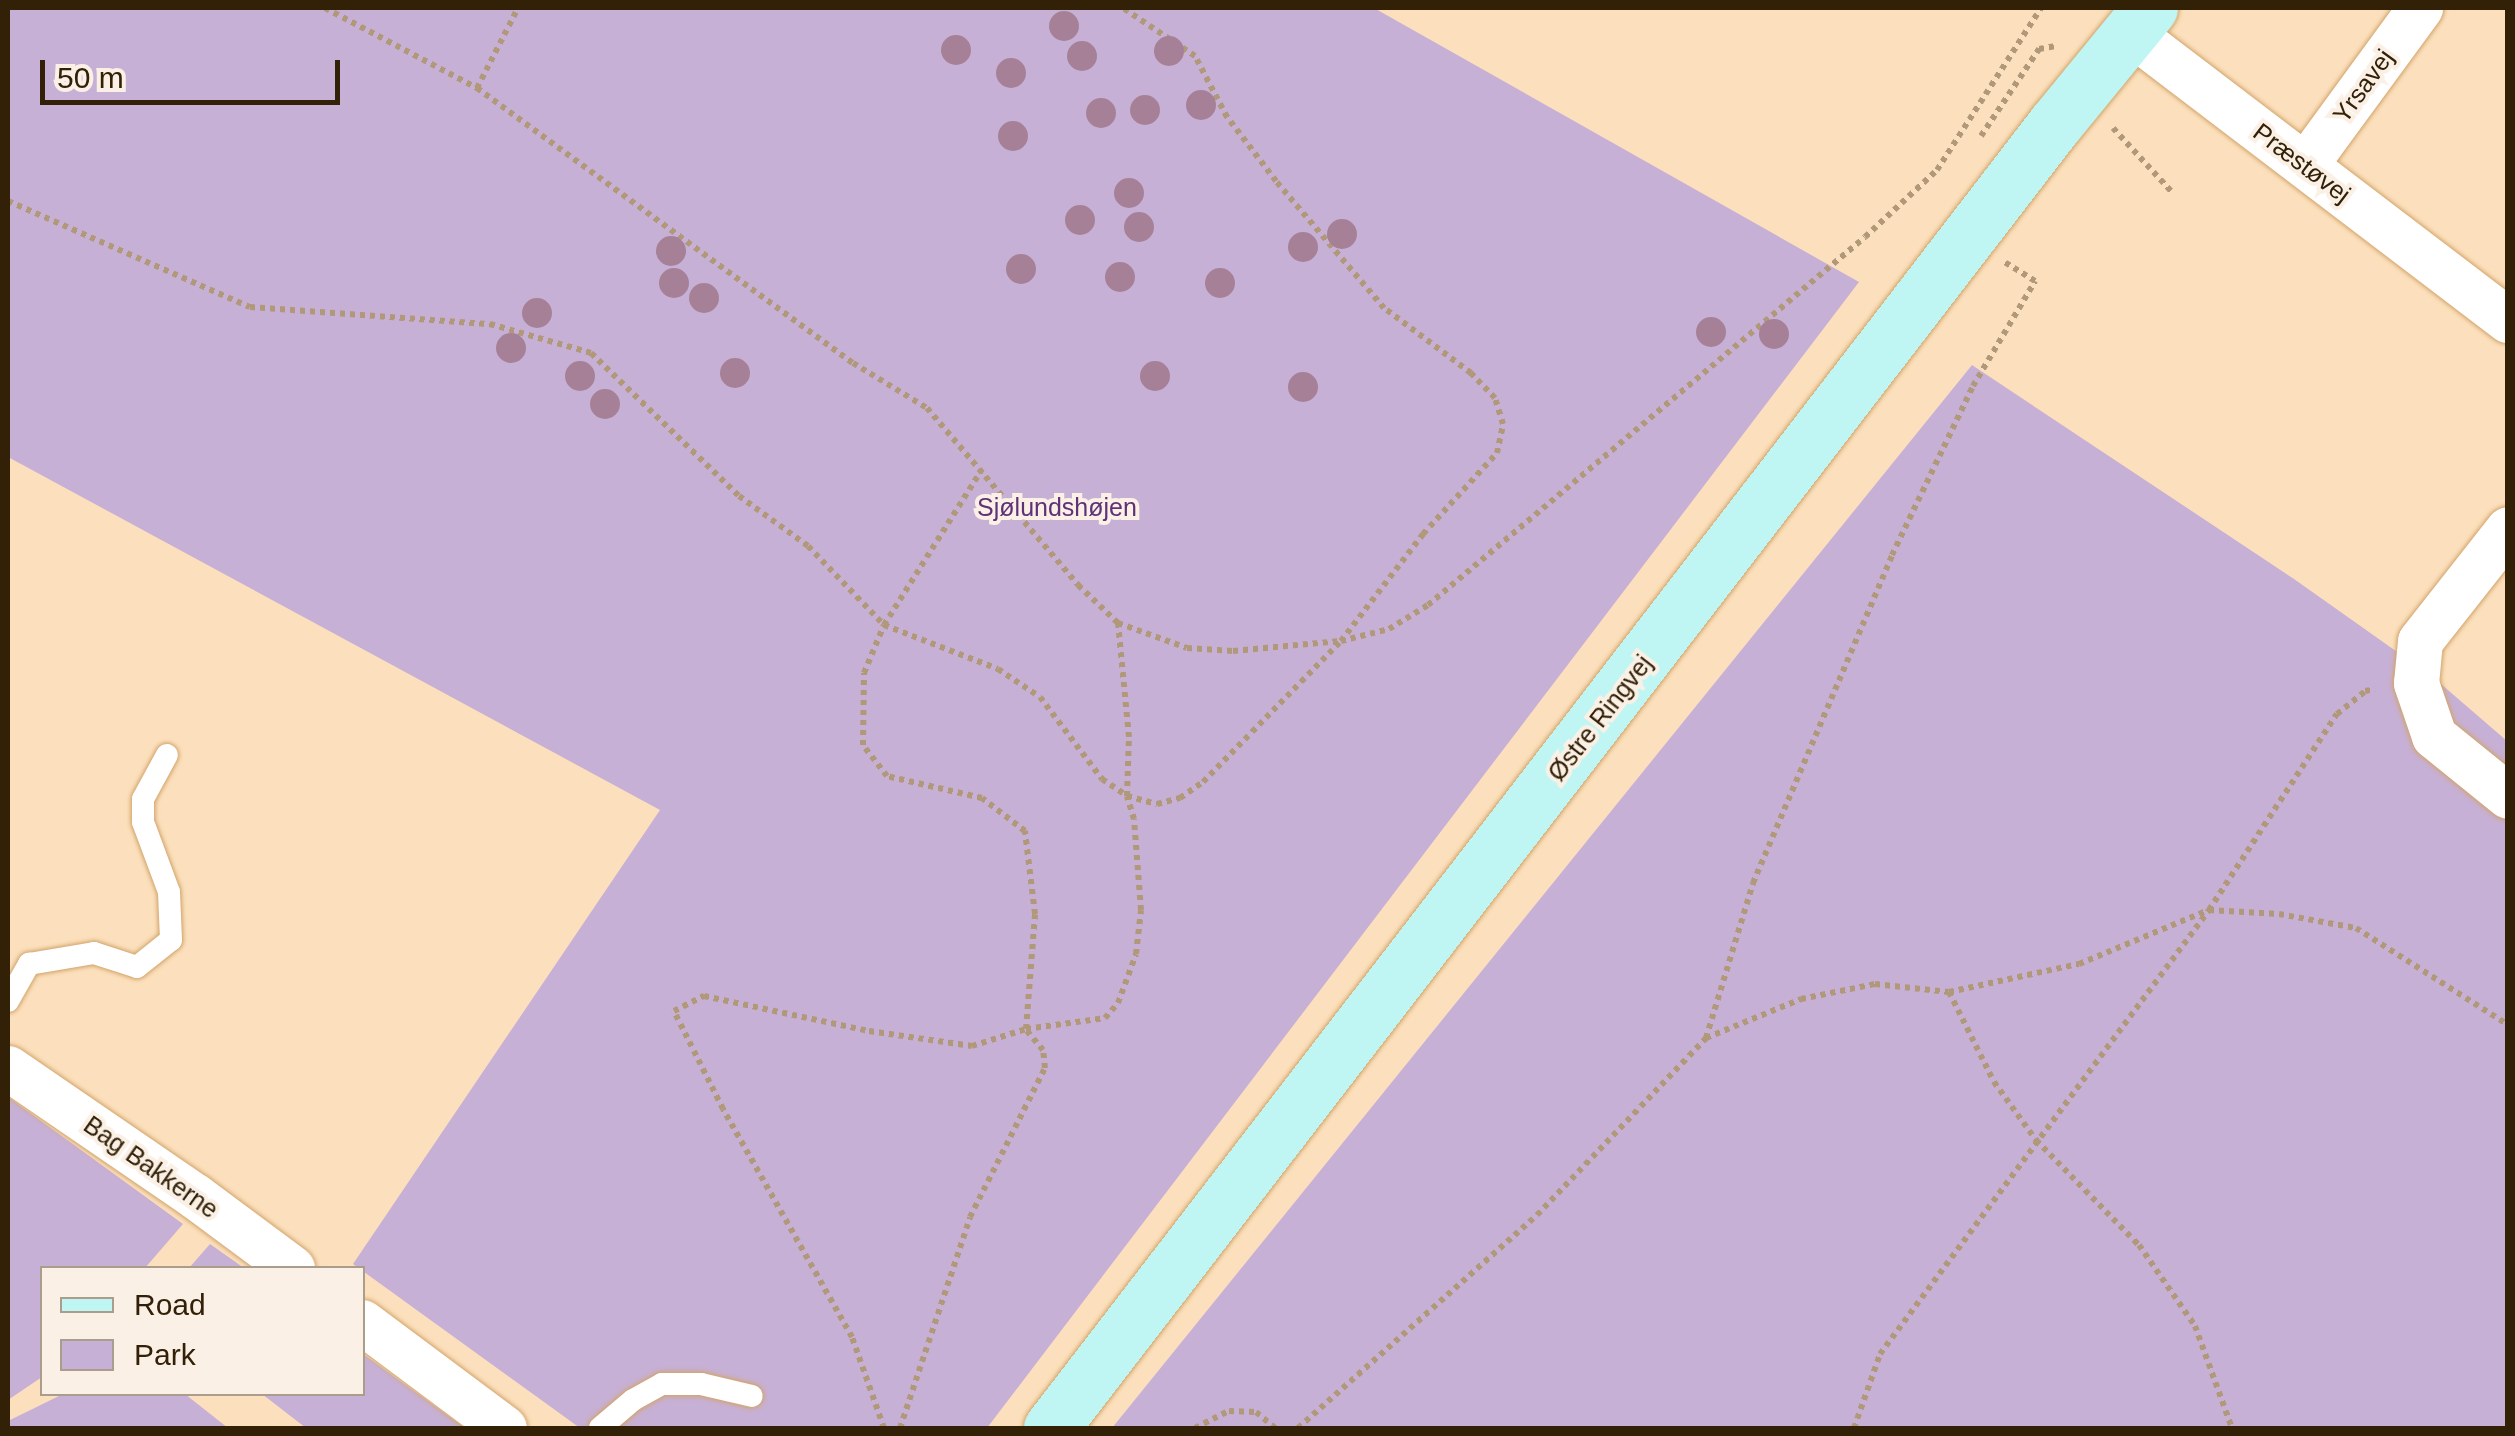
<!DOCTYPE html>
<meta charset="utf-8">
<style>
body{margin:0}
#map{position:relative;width:2515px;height:1436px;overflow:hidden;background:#fce0bd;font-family:Arial,sans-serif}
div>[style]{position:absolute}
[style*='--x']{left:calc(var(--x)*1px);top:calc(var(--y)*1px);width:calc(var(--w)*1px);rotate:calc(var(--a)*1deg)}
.green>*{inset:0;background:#c7b0d5}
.path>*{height:6px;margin-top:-3px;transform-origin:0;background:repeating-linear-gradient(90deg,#b09879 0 5px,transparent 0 10px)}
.roads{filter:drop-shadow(0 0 2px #d2a46a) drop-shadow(0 0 2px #d2a46a)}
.lane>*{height:22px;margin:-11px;padding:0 11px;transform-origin:11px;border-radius:11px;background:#fff}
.street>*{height:45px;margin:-22.5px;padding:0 22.5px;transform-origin:22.5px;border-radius:22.5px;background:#fff}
.secondary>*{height:55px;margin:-27.5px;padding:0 27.5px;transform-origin:27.5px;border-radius:27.5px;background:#bff6f4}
.trees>*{width:30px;height:30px;margin:-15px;border-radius:50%;background:#a68097}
span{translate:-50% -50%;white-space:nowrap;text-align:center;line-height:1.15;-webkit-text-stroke:8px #faf0e5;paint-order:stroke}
.street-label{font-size:25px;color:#322007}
.park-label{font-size:25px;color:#5f3178}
.frame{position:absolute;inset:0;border:10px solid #322007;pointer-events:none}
.legend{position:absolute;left:40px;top:1266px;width:325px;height:130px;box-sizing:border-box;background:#faf0e5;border:2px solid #aa9d8c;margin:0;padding:12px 18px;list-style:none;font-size:30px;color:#322007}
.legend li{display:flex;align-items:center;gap:20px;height:50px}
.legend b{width:50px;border:2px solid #aa9d8c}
.scale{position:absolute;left:40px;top:60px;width:300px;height:45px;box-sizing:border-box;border:5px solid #322007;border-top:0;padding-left:12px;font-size:30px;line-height:35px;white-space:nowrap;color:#322007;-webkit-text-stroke:8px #faf0e5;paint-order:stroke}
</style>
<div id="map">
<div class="green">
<div style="clip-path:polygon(8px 8px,1374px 8px,1859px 282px,987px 1428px,580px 1428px,353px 1264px,660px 810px,8px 457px)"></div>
<div style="clip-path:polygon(1972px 365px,2294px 579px,2434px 678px,2507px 741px,2507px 1428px,1112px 1428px)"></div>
<div style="clip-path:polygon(8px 1097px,183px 1224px,145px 1268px,42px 1268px,42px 1377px,8px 1400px)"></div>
<div style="clip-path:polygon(210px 1244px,244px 1268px,189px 1268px)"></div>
<div style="clip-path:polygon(363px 1354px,465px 1428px,306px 1428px,262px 1394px,362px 1394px)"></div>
<div style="clip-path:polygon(63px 1394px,185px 1394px,228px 1428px,8px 1428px,8px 1421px)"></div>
</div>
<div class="path">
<div style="--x:325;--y:8;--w:172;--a:27.8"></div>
<div style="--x:477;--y:88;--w:466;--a:36.2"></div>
<div style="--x:853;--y:363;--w:87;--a:31.3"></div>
<div style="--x:927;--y:408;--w:233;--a:49.5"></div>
<div style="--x:1078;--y:585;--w:55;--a:43.5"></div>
<div style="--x:1118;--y:623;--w:73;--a:19.9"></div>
<div style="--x:1187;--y:648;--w:46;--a:3.7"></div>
<div style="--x:1233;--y:651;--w:108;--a:-5.3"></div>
<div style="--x:1341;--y:641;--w:49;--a:-14"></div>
<div style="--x:1389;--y:629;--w:46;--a:-31.6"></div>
<div style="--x:1428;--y:605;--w:571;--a:-40.1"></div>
<div style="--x:1865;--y:237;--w:98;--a:-42.9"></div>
<div style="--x:1937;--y:170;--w:193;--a:-57.3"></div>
<div style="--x:477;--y:88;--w:90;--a:-62.9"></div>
<div style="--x:2113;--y:128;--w:86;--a:47.4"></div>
<div style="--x:1981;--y:136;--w:105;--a:-56.3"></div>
<div style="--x:2039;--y:49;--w:17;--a:-10"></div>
<div style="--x:8;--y:201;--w:264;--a:23.7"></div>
<div style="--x:250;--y:307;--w:241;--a:4.1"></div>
<div style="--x:490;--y:324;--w:105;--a:16"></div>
<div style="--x:591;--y:353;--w:206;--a:44"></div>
<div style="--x:739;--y:496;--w:85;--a:35.9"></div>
<div style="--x:808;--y:546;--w:110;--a:46.1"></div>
<div style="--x:884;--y:625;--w:122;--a:21.1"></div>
<div style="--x:998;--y:669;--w:50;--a:33.7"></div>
<div style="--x:1040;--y:697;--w:103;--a:52.9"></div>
<div style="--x:1102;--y:779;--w:30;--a:34"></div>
<div style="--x:1127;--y:796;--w:31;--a:15"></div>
<div style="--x:1157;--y:804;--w:24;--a:-15"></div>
<div style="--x:1180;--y:798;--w:28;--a:-35"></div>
<div style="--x:1203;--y:782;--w:197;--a:-45.6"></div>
<div style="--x:1341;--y:641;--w:135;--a:-52.5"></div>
<div style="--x:1423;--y:534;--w:110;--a:-47.6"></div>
<div style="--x:1497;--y:453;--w:30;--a:-78"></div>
<div style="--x:1503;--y:424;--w:27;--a:-107"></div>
<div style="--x:1495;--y:398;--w:35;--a:-134"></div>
<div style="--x:1471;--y:373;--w:109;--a:-143.2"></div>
<div style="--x:1384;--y:308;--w:167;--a:-130.4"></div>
<div style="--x:1276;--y:181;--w:81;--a:-127.4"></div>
<div style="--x:1227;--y:117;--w:69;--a:-117.7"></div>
<div style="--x:1195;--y:56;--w:87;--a:-146.3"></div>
<div style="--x:1949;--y:992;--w:101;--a:63.4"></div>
<div style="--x:1994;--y:1082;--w:72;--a:54.1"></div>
<div style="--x:2036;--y:1140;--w:147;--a:45.6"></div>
<div style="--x:2139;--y:1245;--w:98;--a:55.3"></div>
<div style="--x:2195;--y:1326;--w:109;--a:70.1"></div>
<div style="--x:1026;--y:1029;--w:80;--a:-7.9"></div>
<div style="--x:1105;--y:1018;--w:20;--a:-49"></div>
<div style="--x:1118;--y:1003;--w:52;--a:-69.8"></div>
<div style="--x:1136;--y:954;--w:44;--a:-83.5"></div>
<div style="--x:1141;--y:910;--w:91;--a:-94.4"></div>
<div style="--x:1134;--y:819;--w:24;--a:-107"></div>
<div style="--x:1127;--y:796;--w:59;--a:-88.1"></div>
<div style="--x:1129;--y:737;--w:115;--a:-95.5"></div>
<div style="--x:1706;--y:1038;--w:162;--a:-73.1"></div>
<div style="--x:1753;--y:883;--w:356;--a:-67"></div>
<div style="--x:1892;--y:555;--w:187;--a:-64.4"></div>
<div style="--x:1973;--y:386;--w:122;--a:-59.4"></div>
<div style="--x:2035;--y:281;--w:36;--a:-148"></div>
<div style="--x:884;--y:1428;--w:96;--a:-109.4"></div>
<div style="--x:852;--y:1337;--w:262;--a:-119.5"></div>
<div style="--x:723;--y:1109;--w:110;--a:-116.6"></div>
<div style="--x:674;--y:1011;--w:34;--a:-27"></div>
<div style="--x:704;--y:996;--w:169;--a:12"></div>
<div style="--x:869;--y:1031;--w:104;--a:8.3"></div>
<div style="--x:972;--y:1046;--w:57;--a:-17.5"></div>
<div style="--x:1026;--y:1029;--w:115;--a:-85.5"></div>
<div style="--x:1035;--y:914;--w:84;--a:-96.9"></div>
<div style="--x:1025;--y:831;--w:54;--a:-142.5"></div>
<div style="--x:982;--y:798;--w:98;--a:-167"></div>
<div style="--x:887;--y:776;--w:39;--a:-128"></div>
<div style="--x:863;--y:745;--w:72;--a:-89.2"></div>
<div style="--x:864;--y:673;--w:52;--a:-67.4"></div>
<div style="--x:884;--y:625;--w:182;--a:-57.8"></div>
<div style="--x:900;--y:1428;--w:222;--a:-71.6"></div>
<div style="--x:970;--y:1217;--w:167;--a:-63.3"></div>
<div style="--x:1045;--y:1068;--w:18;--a:-96"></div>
<div style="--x:1043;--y:1050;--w:26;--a:-130"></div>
<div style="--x:1195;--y:1428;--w:38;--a:-27"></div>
<div style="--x:1229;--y:1411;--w:27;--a:2"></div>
<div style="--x:1256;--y:1412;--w:25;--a:40"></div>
<div style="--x:1298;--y:1428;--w:320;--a:-41.7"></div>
<div style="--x:1537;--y:1215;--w:245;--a:-46.3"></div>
<div style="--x:1706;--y:1038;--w:103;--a:-22.3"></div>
<div style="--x:1801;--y:999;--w:76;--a:-11.5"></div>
<div style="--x:1875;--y:984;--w:74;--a:6.2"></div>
<div style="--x:1949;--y:992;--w:133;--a:-12.2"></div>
<div style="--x:2079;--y:964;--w:141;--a:-22.6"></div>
<div style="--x:2209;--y:910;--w:70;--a:3.3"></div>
<div style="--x:2279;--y:914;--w:78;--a:10.3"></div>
<div style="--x:2356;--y:928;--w:180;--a:32.5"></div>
<div style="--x:1854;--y:1428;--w:78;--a:-70.6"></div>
<div style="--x:1880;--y:1354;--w:553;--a:-53.46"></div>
<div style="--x:2209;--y:910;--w:234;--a:-56.9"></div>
<div style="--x:2337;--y:714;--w:36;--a:-39"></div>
<div style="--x:2365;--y:691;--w:10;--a:-11"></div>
</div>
<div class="roads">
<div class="lane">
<div style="--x:8;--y:1001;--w:43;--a:-60.4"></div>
<div style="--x:29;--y:964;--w:66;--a:-9.6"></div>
<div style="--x:94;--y:953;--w:45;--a:18"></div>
<div style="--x:137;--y:967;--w:43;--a:-38.5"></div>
<div style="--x:171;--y:940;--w:48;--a:-92.4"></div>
<div style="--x:169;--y:892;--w:75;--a:-110.4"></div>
<div style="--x:143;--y:822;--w:23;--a:-90"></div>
<div style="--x:143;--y:799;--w:50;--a:-61.4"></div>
<div style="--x:600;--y:1428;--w:43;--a:-40.3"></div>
<div style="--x:633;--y:1400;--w:33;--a:-29"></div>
<div style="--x:662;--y:1384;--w:39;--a:0"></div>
<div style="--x:701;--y:1384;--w:52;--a:13.2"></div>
</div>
<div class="street">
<div style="--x:2131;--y:33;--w:474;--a:37.3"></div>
<div style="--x:2305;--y:165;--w:195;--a:-53.8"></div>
<div style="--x:2508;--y:529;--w:142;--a:128.2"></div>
<div style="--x:2420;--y:641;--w:42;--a:95.4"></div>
<div style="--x:2416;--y:683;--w:56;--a:71.2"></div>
<div style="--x:2434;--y:736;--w:95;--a:39"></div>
<div style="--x:8;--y:1068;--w:227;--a:34.4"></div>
<div style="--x:195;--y:1196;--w:121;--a:36.6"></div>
<div style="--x:362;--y:1322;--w:177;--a:36.7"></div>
</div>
<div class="secondary">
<div style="--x:1051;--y:1428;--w:1646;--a:-52.41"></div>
<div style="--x:2055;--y:124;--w:150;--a:-50.7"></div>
</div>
</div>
<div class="trees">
<div style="left:1064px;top:26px"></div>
<div style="left:956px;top:50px"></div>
<div style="left:1169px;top:51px"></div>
<div style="left:1082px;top:56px"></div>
<div style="left:1011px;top:73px"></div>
<div style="left:1201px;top:105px"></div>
<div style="left:1145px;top:110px"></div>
<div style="left:1101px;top:113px"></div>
<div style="left:1013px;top:136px"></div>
<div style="left:1129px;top:193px"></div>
<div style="left:1080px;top:220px"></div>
<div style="left:1139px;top:227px"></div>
<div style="left:1342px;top:234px"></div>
<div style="left:1303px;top:247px"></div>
<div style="left:671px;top:251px"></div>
<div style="left:1021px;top:269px"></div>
<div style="left:1120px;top:277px"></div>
<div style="left:674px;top:283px"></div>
<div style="left:1220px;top:283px"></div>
<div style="left:704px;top:298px"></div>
<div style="left:537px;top:313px"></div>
<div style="left:1711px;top:332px"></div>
<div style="left:1774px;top:334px"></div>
<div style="left:511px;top:348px"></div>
<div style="left:735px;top:373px"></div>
<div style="left:580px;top:376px"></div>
<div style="left:1155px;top:376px"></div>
<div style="left:1303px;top:387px"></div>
<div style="left:605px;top:404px"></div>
</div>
<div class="street-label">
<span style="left:2363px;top:86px;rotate:-54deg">Yrsavej</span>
<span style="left:2302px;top:163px;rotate:37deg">Præstøvej</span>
<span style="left:1600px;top:718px;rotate:-52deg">Østre Ringvej</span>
<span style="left:151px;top:1167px;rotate:35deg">Bag Bakkerne</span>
</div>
<div class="park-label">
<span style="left:1057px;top:507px">Sjølundshøjen</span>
</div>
<div class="frame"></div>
<ul class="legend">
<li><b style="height:12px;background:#bff6f4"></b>Road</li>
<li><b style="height:28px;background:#c7b0d5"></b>Park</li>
</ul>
<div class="scale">50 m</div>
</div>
